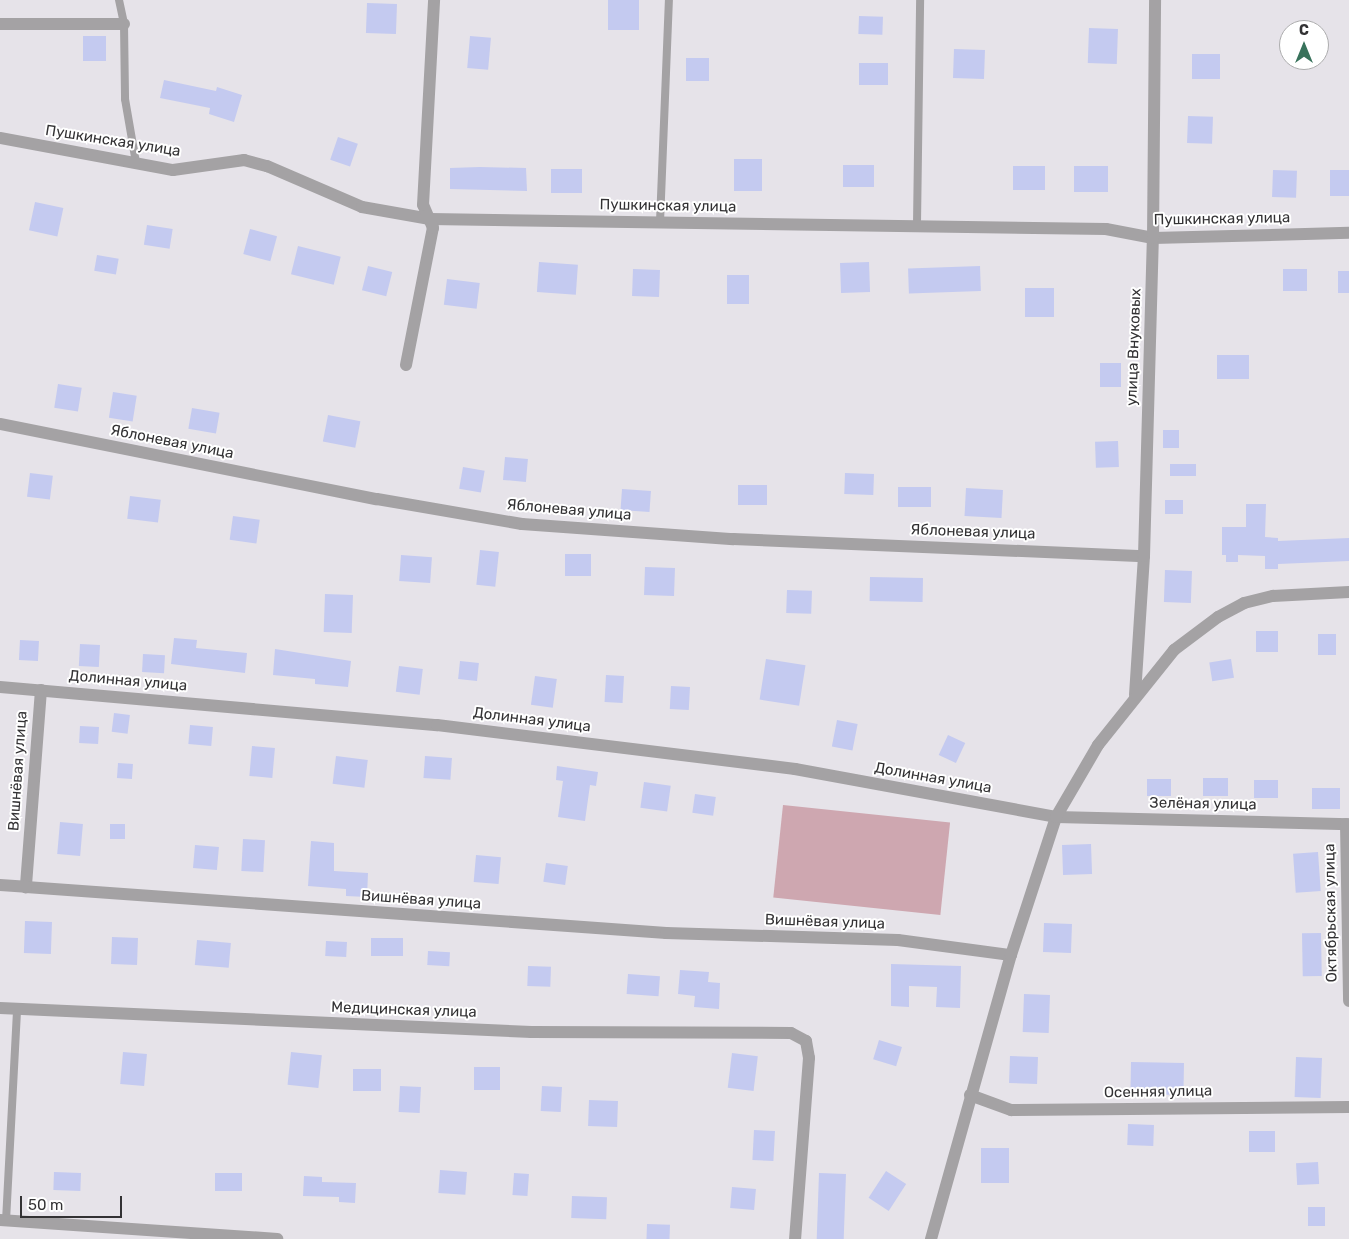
<!DOCTYPE html>
<meta charset="utf-8">
<style>
body{margin:0}
#map{position:relative;width:1349px;height:1239px;overflow:hidden;background:#e6e3e9;font-family:Rubik,sans-serif}
div>[style]{position:absolute}
[style*='--x']{left:calc(var(--x)*1px);top:calc(var(--y)*1px);width:calc(var(--w)*1px);rotate:calc(var(--a)*1deg)}
.green>*{inset:0;background:#cea7b0;transform-origin:0 0}
.building>*{inset:0;background:#c4caf0;transform-origin:0 0}
.service>*{height:8px;margin:-4px;padding:0 4px;transform-origin:4px;border-radius:4px;background:#a4a2a4}
.minor>*{height:12px;margin:-6px;padding:0 6px;transform-origin:6px;border-radius:6px;background:#a4a2a4}
.tertiary>*{height:12px;margin:-6px;padding:0 6px;transform-origin:6px;border-radius:6px;background:#a4a2a4}
span{translate:-50% -50%;white-space:nowrap;text-align:center;line-height:1.15;-webkit-text-stroke:4px #fff;paint-order:stroke}
.street-label{font-size:15px;color:#333234}
.north{position:absolute;left:1279px;top:20px;width:50px;height:50px;box-sizing:border-box;background:#fff;border:1px solid #adadae;border-radius:50%;rotate:0deg;font-size:14px;font-weight:700;line-height:20px;text-align:center;color:#333234}
.north::after{content:'';display:block;margin:auto;width:18px;height:22px;background:#38725b;clip-path:polygon(50% 0,100% 100%,50% 72%,0 100%)}
.scale{position:absolute;left:20px;top:1196px;width:102px;height:22px;box-sizing:border-box;border:2px solid #333234;border-top:0;padding-left:6px;font-size:15px;line-height:18px;white-space:nowrap;color:#333234;-webkit-text-stroke:4px #fff;paint-order:stroke}
</style>
<div id="map">
<div class="green">
<div style="left:783px;top:805px;width:168px;height:93px;rotate:6deg"></div>
</div>
<div class="building">
<div style="left:608px;top:0;width:31px;height:30px"></div>
<div style="left:367px;top:3px;width:30px;height:30px;rotate:2deg"></div>
<div style="left:859px;top:16px;width:24px;height:18px;rotate:2deg"></div>
<div style="left:1089px;top:28px;width:29px;height:35px;rotate:2deg"></div>
<div style="left:83px;top:36px;width:23px;height:25px"></div>
<div style="left:470px;top:36px;width:21px;height:32px;rotate:5deg"></div>
<div style="left:954px;top:49px;width:31px;height:29px;rotate:2deg"></div>
<div style="left:1192px;top:54px;width:28px;height:25px"></div>
<div style="left:686px;top:58px;width:23px;height:23px"></div>
<div style="left:859px;top:63px;width:29px;height:22px"></div>
<div style="clip-path:polygon(164px 80px,216px 91px,217px 87px,242px 95px,234px 122px,209px 114px,210px 108px,160px 98px)"></div>
<div style="left:1188px;top:116px;width:25px;height:27px;rotate:2deg"></div>
<div style="left:338px;top:137px;width:21px;height:24px;rotate:19deg"></div>
<div style="left:734px;top:159px;width:28px;height:32px"></div>
<div style="left:843px;top:165px;width:31px;height:22px"></div>
<div style="left:1013px;top:166px;width:32px;height:24px"></div>
<div style="left:1074px;top:166px;width:34px;height:26px"></div>
<div style="clip-path:polygon(480px 167px,526px 168px,527px 191px,450px 189px,450px 168px)"></div>
<div style="left:551px;top:169px;width:31px;height:24px"></div>
<div style="left:1273px;top:170px;width:24px;height:27px;rotate:2deg"></div>
<div style="left:1349px;top:170px;width:26px;height:19px;rotate:90deg"></div>
<div style="left:35px;top:202px;width:29px;height:29px;rotate:12deg"></div>
<div style="left:147px;top:225px;width:26px;height:20px;rotate:9deg"></div>
<div style="left:250px;top:229px;width:28px;height:26px;rotate:15deg"></div>
<div style="left:298px;top:246px;width:44px;height:29px;rotate:14deg"></div>
<div style="left:97px;top:255px;width:22px;height:16px;rotate:10deg"></div>
<div style="left:539px;top:262px;width:39px;height:30px;rotate:4deg"></div>
<div style="left:869px;top:262px;width:30px;height:29px;rotate:88deg"></div>
<div style="left:368px;top:266px;width:25px;height:25px;rotate:14deg"></div>
<div style="left:980px;top:266px;width:25px;height:72px;rotate:88deg"></div>
<div style="left:633px;top:269px;width:27px;height:27px;rotate:2deg"></div>
<div style="left:1283px;top:269px;width:24px;height:22px"></div>
<div style="left:1338px;top:271px;width:11px;height:22px"></div>
<div style="left:727px;top:275px;width:22px;height:29px"></div>
<div style="left:447px;top:279px;width:33px;height:26px;rotate:7deg"></div>
<div style="left:1025px;top:288px;width:29px;height:29px"></div>
<div style="left:1249px;top:355px;width:24px;height:32px;rotate:90deg"></div>
<div style="left:1100px;top:363px;width:21px;height:24px"></div>
<div style="left:58px;top:384px;width:24px;height:24px;rotate:9deg"></div>
<div style="left:113px;top:392px;width:24px;height:26px;rotate:9deg"></div>
<div style="left:192px;top:408px;width:28px;height:21px;rotate:10deg"></div>
<div style="left:328px;top:415px;width:33px;height:27px;rotate:11deg"></div>
<div style="left:1163px;top:430px;width:16px;height:18px"></div>
<div style="left:1118px;top:441px;width:26px;height:23px;rotate:88deg"></div>
<div style="left:505px;top:457px;width:23px;height:23px;rotate:5deg"></div>
<div style="left:1170px;top:464px;width:26px;height:12px"></div>
<div style="left:463px;top:467px;width:22px;height:22px;rotate:10deg"></div>
<div style="left:30px;top:473px;width:23px;height:24px;rotate:7deg"></div>
<div style="left:845px;top:473px;width:29px;height:21px;rotate:2deg"></div>
<div style="left:738px;top:485px;width:29px;height:20px"></div>
<div style="left:898px;top:487px;width:33px;height:20px"></div>
<div style="left:966px;top:488px;width:37px;height:28px;rotate:3deg"></div>
<div style="left:622px;top:489px;width:29px;height:21px;rotate:4deg"></div>
<div style="left:130px;top:496px;width:31px;height:23px;rotate:7deg"></div>
<div style="left:1165px;top:500px;width:18px;height:14px"></div>
<div style="clip-path:polygon(1246px 504px,1266px 504px,1265px 537px,1278px 538px,1278px 541px,1349px 538px,1349px 561px,1278px 564px,1278px 569px,1265px 569px,1265px 556px,1238px 555px,1238px 562px,1226px 562px,1226px 555px,1222px 555px,1222px 527px,1246px 527px)"></div>
<div style="left:233px;top:516px;width:27px;height:24px;rotate:8deg"></div>
<div style="left:480px;top:550px;width:19px;height:35px;rotate:6deg"></div>
<div style="left:565px;top:554px;width:26px;height:22px"></div>
<div style="left:401px;top:555px;width:31px;height:26px;rotate:4deg"></div>
<div style="left:645px;top:567px;width:30px;height:28px;rotate:2deg"></div>
<div style="left:1165px;top:570px;width:27px;height:32px;rotate:2deg"></div>
<div style="left:870px;top:577px;width:53px;height:24px;rotate:1deg"></div>
<div style="left:787px;top:590px;width:25px;height:23px;rotate:2deg"></div>
<div style="left:325px;top:594px;width:28px;height:38px;rotate:2deg"></div>
<div style="left:1256px;top:631px;width:22px;height:21px"></div>
<div style="left:1336px;top:634px;width:21px;height:18px;rotate:90deg"></div>
<div style="clip-path:polygon(174px 638px,197px 640px,196px 648px,247px 653px,245px 673px,171px 664px)"></div>
<div style="left:20px;top:640px;width:19px;height:20px;rotate:3deg"></div>
<div style="left:80px;top:644px;width:20px;height:22px;rotate:3deg"></div>
<div style="clip-path:polygon(275px 649px,351px 661px,348px 687px,315px 684px,315px 679px,273px 675px)"></div>
<div style="left:143px;top:654px;width:22px;height:18px;rotate:3deg"></div>
<div style="left:766px;top:659px;width:40px;height:41px;rotate:9deg"></div>
<div style="left:1231px;top:659px;width:19px;height:22px;rotate:81deg"></div>
<div style="left:460px;top:661px;width:19px;height:18px;rotate:6deg"></div>
<div style="left:399px;top:666px;width:24px;height:26px;rotate:7deg"></div>
<div style="left:606px;top:675px;width:18px;height:27px;rotate:3deg"></div>
<div style="left:535px;top:676px;width:22px;height:29px;rotate:8deg"></div>
<div style="left:671px;top:686px;width:19px;height:23px;rotate:3deg"></div>
<div style="left:114px;top:713px;width:16px;height:19px;rotate:7deg"></div>
<div style="left:837px;top:720px;width:21px;height:27px;rotate:11deg"></div>
<div style="left:190px;top:725px;width:23px;height:19px;rotate:5deg"></div>
<div style="left:80px;top:726px;width:19px;height:17px;rotate:3deg"></div>
<div style="left:948px;top:735px;width:19px;height:22px;rotate:25deg"></div>
<div style="left:252px;top:746px;width:23px;height:30px;rotate:5deg"></div>
<div style="left:336px;top:756px;width:32px;height:28px;rotate:7deg"></div>
<div style="left:425px;top:756px;width:27px;height:22px;rotate:4deg"></div>
<div style="left:118px;top:763px;width:15px;height:15px;rotate:4deg"></div>
<div style="clip-path:polygon(557px 766px,598px 772px,596px 786px,590px 785px,585px 821px,558px 817px,563px 781px,556px 780px)"></div>
<div style="left:1203px;top:778px;width:25px;height:18px"></div>
<div style="left:1147px;top:779px;width:24px;height:17px"></div>
<div style="left:1254px;top:780px;width:24px;height:18px"></div>
<div style="left:644px;top:782px;width:27px;height:26px;rotate:8deg"></div>
<div style="left:1312px;top:788px;width:28px;height:21px"></div>
<div style="left:695px;top:794px;width:21px;height:19px;rotate:8deg"></div>
<div style="left:60px;top:822px;width:23px;height:32px;rotate:5deg"></div>
<div style="left:110px;top:824px;width:15px;height:15px"></div>
<div style="left:243px;top:839px;width:22px;height:32px;rotate:3deg"></div>
<div style="clip-path:polygon(311px 841px,334px 843px,334px 871px,368px 873px,367px 897px,346px 896px,346px 889px,308px 886px)"></div>
<div style="left:1091px;top:844px;width:30px;height:29px;rotate:88deg"></div>
<div style="left:195px;top:845px;width:24px;height:23px;rotate:5deg"></div>
<div style="left:1318px;top:852px;width:39px;height:25px;rotate:86deg"></div>
<div style="left:476px;top:855px;width:25px;height:27px;rotate:5deg"></div>
<div style="left:546px;top:863px;width:22px;height:19px;rotate:8deg"></div>
<div style="left:25px;top:921px;width:27px;height:32px;rotate:2deg"></div>
<div style="left:1044px;top:923px;width:28px;height:29px;rotate:2deg"></div>
<div style="left:1321px;top:933px;width:43px;height:19px;rotate:89deg"></div>
<div style="left:112px;top:937px;width:26px;height:27px;rotate:2deg"></div>
<div style="left:371px;top:938px;width:32px;height:18px"></div>
<div style="left:197px;top:940px;width:34px;height:25px;rotate:5deg"></div>
<div style="left:326px;top:941px;width:21px;height:15px;rotate:3deg"></div>
<div style="left:428px;top:951px;width:22px;height:14px;rotate:3deg"></div>
<div style="clip-path:polygon(891px 964px,961px 966px,960px 1008px,936px 1007px,937px 987px,909px 986px,909px 1007px,891px 1006px)"></div>
<div style="left:528px;top:966px;width:23px;height:20px;rotate:2deg"></div>
<div style="clip-path:polygon(680px 970px,709px 972px,708px 982px,720px 983px,719px 1009px,694px 1007px,695px 996px,678px 994px)"></div>
<div style="left:628px;top:974px;width:32px;height:20px;rotate:4deg"></div>
<div style="left:1024px;top:994px;width:26px;height:38px;rotate:2deg"></div>
<div style="left:879px;top:1040px;width:24px;height:20px;rotate:17deg"></div>
<div style="left:123px;top:1052px;width:24px;height:32px;rotate:5deg"></div>
<div style="left:291px;top:1052px;width:31px;height:33px;rotate:6deg"></div>
<div style="left:732px;top:1053px;width:26px;height:35px;rotate:7deg"></div>
<div style="left:1010px;top:1056px;width:28px;height:27px;rotate:2deg"></div>
<div style="left:1296px;top:1057px;width:26px;height:40px;rotate:2deg"></div>
<div style="left:1131px;top:1062px;width:53px;height:32px;rotate:1deg"></div>
<div style="left:474px;top:1067px;width:26px;height:23px"></div>
<div style="left:353px;top:1069px;width:28px;height:22px"></div>
<div style="left:400px;top:1086px;width:21px;height:26px;rotate:3deg"></div>
<div style="left:542px;top:1086px;width:20px;height:25px;rotate:3deg"></div>
<div style="left:589px;top:1100px;width:29px;height:26px;rotate:2deg"></div>
<div style="left:1128px;top:1124px;width:26px;height:21px;rotate:2deg"></div>
<div style="left:754px;top:1130px;width:21px;height:30px;rotate:3deg"></div>
<div style="left:1249px;top:1131px;width:26px;height:21px"></div>
<div style="left:981px;top:1148px;width:28px;height:35px"></div>
<div style="left:1318px;top:1162px;width:22px;height:22px;rotate:87deg"></div>
<div style="left:440px;top:1170px;width:27px;height:23px;rotate:4deg"></div>
<div style="left:886px;top:1171px;width:24px;height:32px;rotate:33deg"></div>
<div style="left:54px;top:1172px;width:27px;height:18px;rotate:2deg"></div>
<div style="left:215px;top:1173px;width:27px;height:18px"></div>
<div style="left:514px;top:1173px;width:15px;height:22px;rotate:4deg"></div>
<div style="left:819px;top:1173px;width:27px;height:66px;rotate:2deg"></div>
<div style="clip-path:polygon(304px 1176px,322px 1177px,322px 1182px,356px 1183px,355px 1203px,339px 1202px,339px 1197px,303px 1196px)"></div>
<div style="left:732px;top:1187px;width:24px;height:21px;rotate:5deg"></div>
<div style="left:572px;top:1196px;width:35px;height:22px;rotate:2deg"></div>
<div style="left:1325px;top:1207px;width:19px;height:17px;rotate:90deg"></div>
<div style="left:647px;top:1224px;width:23px;height:15px;rotate:2deg"></div>
</div>
<div class="service">
<div style="--x:119;--y:0;--w:25;--a:78"></div>
<div style="--x:124;--y:24;--w:75;--a:89.2"></div>
<div style="--x:125;--y:99;--w:65;--a:80.2"></div>
<div style="--x:660;--y:222;--w:222;--a:-87.7"></div>
<div style="--x:917;--y:224;--w:224;--a:-89.2"></div>
<div style="--x:6;--y:1221;--w:211;--a:-87"></div>
</div>
<div class="minor">
<div style="--x:0;--y:24;--w:124;--a:0"></div>
<div style="--x:0;--y:138;--w:176;--a:10.5"></div>
<div style="--x:173;--y:170;--w:72;--a:-8"></div>
<div style="--x:244;--y:160;--w:24;--a:15"></div>
<div style="--x:267;--y:166;--w:103;--a:23.3"></div>
<div style="--x:362;--y:207;--w:69;--a:10"></div>
<div style="--x:430;--y:219;--w:676;--a:0.85"></div>
<div style="--x:1106;--y:229;--w:48;--a:10.8"></div>
<div style="--x:1153;--y:238;--w:196;--a:-1.5"></div>
<div style="--x:406;--y:365;--w:140;--a:-78.9"></div>
<div style="--x:433;--y:228;--w:25;--a:-113"></div>
<div style="--x:423;--y:205;--w:205;--a:-86.9"></div>
<div style="--x:0;--y:424;--w:384;--a:11.3"></div>
<div style="--x:377;--y:499;--w:147;--a:9.8"></div>
<div style="--x:522;--y:524;--w:212;--a:4.1"></div>
<div style="--x:733;--y:539;--w:411;--a:2.4"></div>
<div style="--x:0;--y:687;--w:439;--a:5"></div>
<div style="--x:437;--y:725;--w:361;--a:7"></div>
<div style="--x:795;--y:769;--w:265;--a:10.4"></div>
<div style="--x:1056;--y:817;--w:293;--a:1.4"></div>
<div style="--x:41;--y:690;--w:198;--a:94.4"></div>
<div style="--x:26;--y:887;--w:642;--a:4.11"></div>
<div style="--x:666;--y:933;--w:232;--a:1.7"></div>
<div style="--x:898;--y:940;--w:114;--a:7.6"></div>
<div style="--x:1135;--y:695;--w:139;--a:-86.3"></div>
<div style="--x:1144;--y:556;--w:318;--a:-88.4"></div>
<div style="--x:1153;--y:238;--w:238;--a:-89.5"></div>
<div style="--x:1346;--y:824;--w:177;--a:89"></div>
<div style="--x:0;--y:885;--w:26;--a:4"></div>
<div style="--x:0;--y:1008;--w:532;--a:2.59"></div>
<div style="--x:531;--y:1032;--w:260;--a:0.2"></div>
<div style="--x:791;--y:1033;--w:17;--a:28"></div>
<div style="--x:806;--y:1041;--w:17;--a:80"></div>
<div style="--x:809;--y:1058;--w:182;--a:94.4"></div>
<div style="--x:970;--y:1095;--w:44;--a:20.1"></div>
<div style="--x:1011;--y:1110;--w:338;--a:-0.5"></div>
<div style="--x:0;--y:1220;--w:278;--a:3.9"></div>
</div>
<div class="tertiary">
<div style="--x:931;--y:1239;--w:295;--a:-74.3"></div>
<div style="--x:1011;--y:955;--w:145;--a:-71.9"></div>
<div style="--x:1056;--y:817;--w:83;--a:-59.7"></div>
<div style="--x:1098;--y:745;--w:122;--a:-51.3"></div>
<div style="--x:1174;--y:650;--w:55;--a:-36.9"></div>
<div style="--x:1218;--y:617;--w:30;--a:-28"></div>
<div style="--x:1244;--y:603;--w:30;--a:-14"></div>
<div style="--x:1273;--y:596;--w:76;--a:-3"></div>
</div>
<div class="street-label">
<span style="left:113px;top:141px;rotate:9deg">Пушкинская улица</span>
<span style="left:668px;top:206px;rotate:1deg">Пушкинская улица</span>
<span style="left:1222px;top:219px;rotate:-1deg">Пушкинская улица</span>
<span style="left:1134px;top:347px;rotate:-88deg">улица Внуковых</span>
<span style="left:172px;top:442px;rotate:11deg">Яблоневая улица</span>
<span style="left:569px;top:510px;rotate:5deg">Яблоневая улица</span>
<span style="left:973px;top:532px;rotate:2deg">Яблоневая улица</span>
<span style="left:128px;top:681px;rotate:5deg">Долинная улица</span>
<span style="left:532px;top:720px;rotate:7deg">Долинная улица</span>
<span style="left:18px;top:771px;rotate:-86deg">Вишнёвая улица</span>
<span style="left:933px;top:778px;rotate:10deg">Долинная улица</span>
<span style="left:1203px;top:804px;rotate:1deg">Зелёная улица</span>
<span style="left:421px;top:900px;rotate:4deg">Вишнёвая улица</span>
<span style="left:1331px;top:913px;rotate:-91deg">Октябрьская улица</span>
<span style="left:825px;top:922px;rotate:2deg">Вишнёвая улица</span>
<span style="left:404px;top:1010px;rotate:2deg">Медицинская улица</span>
<span style="left:1158px;top:1092px;rotate:-1deg">Осенняя улица</span>
</div>
<div class="north">С</div>
<div class="scale">50 m</div>
</div>
